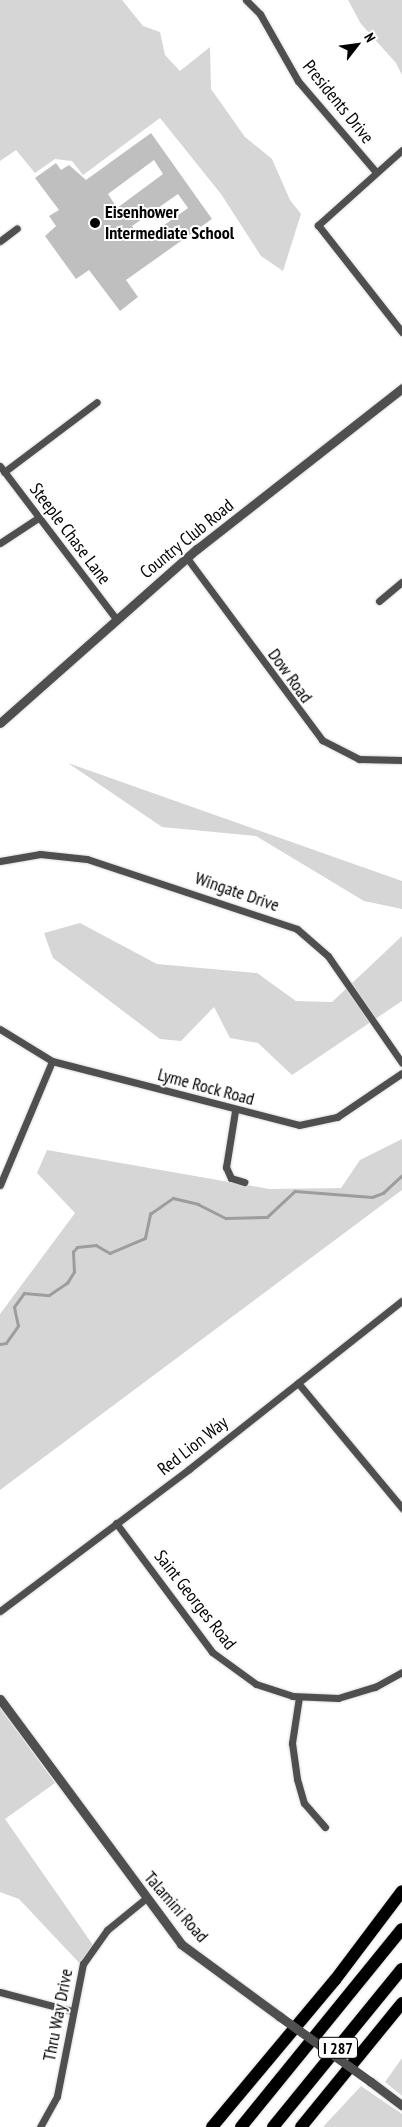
<!DOCTYPE html>
<style>
body{margin:0}
#map{position:relative;width:402px;height:2127px;overflow:hidden;background:#fff;font-family:"PT Sans Narrow",sans-serif}
div>[style]{position:absolute}
[style*='--x']{left:calc(var(--x)*1px);top:calc(var(--y)*1px);width:calc(var(--w)*1px);rotate:calc(var(--a)*1deg)}
.green>*{inset:0;background:#d6d6d6}
.stream>*{height:2.5px;margin:-1.25px;padding:0 1.25px;transform-origin:1.25px;border-radius:1.25px;background:#9d9d9d}
.building>*{inset:0;background:#bfbfbf}
.roads{filter:drop-shadow(0 0 1px #dbdbdb) drop-shadow(0 0 1px #dbdbdb)}
.minor>*{height:7px;margin:-3.5px;padding:0 3.5px;transform-origin:3.5px;border-radius:3.5px;background:#4f4f4f}
.tertiary>*{height:9px;margin:-4.5px;padding:0 4.5px;transform-origin:4.5px;border-radius:4.5px;background:#4f4f4f}
.motorway>*{height:12px;margin:-6px;padding:0 6px;transform-origin:6px;border-radius:6px;background:#000}
.tertiary-bridge>*{height:9px;margin:-4.5px;padding:0 4.5px;transform-origin:4.5px;border-radius:4.5px;background:#4f4f4f}
.dots>*{width:14px;height:14px;translate:-50% -50%;box-sizing:border-box;border:2px solid #fff;border-radius:50%}
span{translate:-50% -50%;white-space:nowrap;text-align:center;line-height:1.15;-webkit-text-stroke:4px #fff;paint-order:stroke}
.shield-label span{padding:1px 4px;background:#fff;border:1px solid;border-radius:4px;-webkit-text-stroke-width:0}
.shield-label{font-size:16px;color:#000;font-weight:700}
.street-label{font-size:18px;color:#000}
.poi-label{font-size:18px;color:#000;font-weight:700}
.left{translate:0 -50%;text-align:left}
.north{position:absolute;left:332px;top:20px;width:50px;height:50px;-webkit-text-stroke:4px #fff;paint-order:stroke;rotate:60deg;font-size:14px;font-weight:700;line-height:20px;text-align:center;color:#000}
.north::after{content:'';display:block;margin:auto;width:18px;height:22px;background:#000;clip-path:polygon(50% 0,100% 100%,50% 72%,0 100%)}
</style>
<div id="map">
<div class="green">
<div style="clip-path:polygon(0 0,122px 0,143px 26px,160px 32px,165px 55px,180px 71px,210px 47px,211px 89px,245px 137px,272px 159px,290px 200px,301px 214px,283px 271px,261px 256px,221px 194px,160px 118px,83px 175px,72px 161px,55px 159px,35px 173px,16px 150px,0 161px)"></div>
<div style="clip-path:polygon(348px 0,402px 0,402px 75px,396px 63px,361px 24px)"></div>
<div style="clip-path:polygon(68px 763px,402px 881px,402px 909px,364px 901px,256px 836px,162px 827px)"></div>
<div style="clip-path:polygon(80px 923px,157px 964px,257px 973px,296px 1001px,332px 1002px,402px 936px,402px 1001px,292px 1075px,258px 1043px,230px 1038px,214px 1007px,181px 1041px,160px 1039px,53px 958px,44px 933px)"></div>
<div style="clip-path:polygon(402px 1139px,402px 1190px,0 1490px,0 1314px,75px 1213px,37px 1173px,47px 1150px,269px 1189px,341px 1188px,360px 1160px)"></div>
<div style="clip-path:polygon(0 1708px,55px 1783px,5px 1819px,95px 1948px,84px 1968px,19px 1899px,0 1892px)"></div>
<div style="clip-path:polygon(402px 2058px,402px 2096px,385px 2082px)"></div>
<div style="clip-path:polygon(361px 2086px,402px 2114px,402px 2127px,323px 2127px)"></div>
</div>
<div class="stream">
<div style="--x:0;--y:1344;--w:6;--a:-9"></div>
<div style="--x:6;--y:1343;--w:21;--a:-55"></div>
<div style="--x:18;--y:1326;--w:19;--a:-102"></div>
<div style="--x:14;--y:1307;--w:17;--a:-54"></div>
<div style="--x:24;--y:1293;--w:25;--a:5"></div>
<div style="--x:49;--y:1295;--w:22;--a:-34"></div>
<div style="--x:67;--y:1283;--w:13;--a:-58"></div>
<div style="--x:74;--y:1272;--w:20;--a:-93"></div>
<div style="--x:73;--y:1252;--w:6;--a:-51"></div>
<div style="--x:77;--y:1247;--w:19;--a:-6"></div>
<div style="--x:96;--y:1245;--w:16;--a:30"></div>
<div style="--x:110;--y:1253;--w:38;--a:-23"></div>
<div style="--x:145;--y:1238;--w:25;--a:-78"></div>
<div style="--x:150;--y:1214;--w:28;--a:-35"></div>
<div style="--x:173;--y:1198;--w:26;--a:13"></div>
<div style="--x:198;--y:1204;--w:31;--a:27"></div>
<div style="--x:226;--y:1218;--w:41;--a:-1.4"></div>
<div style="--x:267;--y:1217;--w:38;--a:-43"></div>
<div style="--x:295;--y:1191;--w:77;--a:4.5"></div>
<div style="--x:372;--y:1197;--w:12;--a:-20"></div>
<div style="--x:383;--y:1193;--w:26;--a:-43"></div>
</div>
<div class="building">
<div style="clip-path:polygon(evenodd,151px 133px,212px 219px,126px 280px,138px 297px,120px 311px,89px 270px,76px 279px,45px 236px,56px 226px,49px 216px,59px 210px,35px 178px,56px 163px,61px 170px,69px 165px,86px 180px,151px 133px,154px 160px,163px 174px,117px 208px,108px 194px,154px 160px,151px 133px,178px 194px,188px 208px,142px 241px,132px 226px,178px 194px)"></div>
</div>
<div class="roads">
<div class="minor">
<div style="--x:246;--y:0;--w:20;--a:45"></div>
<div style="--x:260;--y:14;--w:77;--a:60.4"></div>
<div style="--x:298;--y:81;--w:120;--a:49.4"></div>
<div style="--x:402;--y:150;--w:113;--a:138.2"></div>
<div style="--x:318;--y:225;--w:136;--a:51.9"></div>
<div style="--x:0;--y:241;--w:21;--a:-37"></div>
<div style="--x:0;--y:466;--w:192;--a:52.8"></div>
<div style="--x:4;--y:472;--w:116;--a:-37"></div>
<div style="--x:0;--y:543;--w:45;--a:-33.3"></div>
<div style="--x:187;--y:558;--w:227;--a:53.4"></div>
<div style="--x:322;--y:740;--w:42;--a:27.2"></div>
<div style="--x:359;--y:759;--w:43;--a:1.3"></div>
<div style="--x:379;--y:601;--w:30;--a:-40"></div>
<div style="--x:0;--y:861;--w:41;--a:-9.9"></div>
<div style="--x:40;--y:854;--w:47;--a:6.1"></div>
<div style="--x:87;--y:859;--w:221;--a:18.4"></div>
<div style="--x:297;--y:929;--w:41;--a:41.1"></div>
<div style="--x:328;--y:956;--w:130;--a:55.3"></div>
<div style="--x:0;--y:1029;--w:61;--a:31.6"></div>
<div style="--x:52;--y:1061;--w:255;--a:14.5"></div>
<div style="--x:299;--y:1125;--w:39;--a:-12"></div>
<div style="--x:337;--y:1117;--w:78;--a:-34.1"></div>
<div style="--x:235;--y:1111;--w:57;--a:99.1"></div>
<div style="--x:226;--y:1167;--w:12;--a:66"></div>
<div style="--x:231;--y:1178;--w:14;--a:17"></div>
<div style="--x:0;--y:1185;--w:134;--a:-67.2"></div>
<div style="--x:298;--y:1383;--w:163;--a:50.2"></div>
<div style="--x:116;--y:1523;--w:161;--a:53.3"></div>
<div style="--x:212;--y:1652;--w:54;--a:36"></div>
<div style="--x:256;--y:1684;--w:38;--a:18"></div>
<div style="--x:292;--y:1696;--w:46;--a:2.5"></div>
<div style="--x:338;--y:1698;--w:39;--a:-17"></div>
<div style="--x:375;--y:1687;--w:31;--a:-29"></div>
<div style="--x:0;--y:1611;--w:236;--a:-36.9"></div>
<div style="--x:189;--y:1469;--w:271;--a:-38.3"></div>
<div style="--x:299;--y:1697;--w:47;--a:98.7"></div>
<div style="--x:292;--y:1743;--w:36;--a:82"></div>
<div style="--x:297;--y:1779;--w:25;--a:74"></div>
<div style="--x:304;--y:1803;--w:32;--a:49"></div>
<div style="--x:0;--y:1992;--w:74;--a:14.8"></div>
<div style="--x:40;--y:2127;--w:35;--a:-61"></div>
<div style="--x:57;--y:2096;--w:135;--a:-78.9"></div>
<div style="--x:83;--y:1964;--w:42;--a:-54.8"></div>
<div style="--x:107;--y:1930;--w:49;--a:-39.2"></div>
</div>
<div class="tertiary">
<div style="--x:0;--y:723;--w:263;--a:-41.5"></div>
<div style="--x:197;--y:549;--w:261;--a:-38.1"></div>
<div style="--x:0;--y:1699;--w:305;--a:53.5"></div>
<div style="--x:181;--y:1944;--w:122;--a:36.3"></div>
<div style="--x:371;--y:2082;--w:39;--a:37"></div>
</div>
<div class="motorway">
<div style="--x:212;--y:2127;--w:192;--a:-50.1"></div>
<div style="--x:335;--y:1980;--w:111;--a:-53"></div>
<div style="--x:241;--y:2127;--w:255;--a:-50.9"></div>
<div style="--x:273;--y:2127;--w:204;--a:-50.8"></div>
<div style="--x:301;--y:2127;--w:160;--a:-50.8"></div>
</div>
</div>
<div class="tertiary-bridge">
<div style="--x:279;--y:2016;--w:113;--a:35.7"></div>
</div>
<div class="dots">
<div style="left:95px;top:223px;background:#000"></div>
</div>
<div class="shield-label">
<span style="left:338px;top:2048px">I 287</span>
</div>
<div class="street-label">
<span style="left:338px;top:102px;rotate:51deg">Presidents Drive</span>
<span style="left:70px;top:534px;rotate:53deg">Steeple Chase Lane</span>
<span style="left:187px;top:539px;rotate:-39deg">Country Club Road</span>
<span style="left:290px;top:676px;rotate:54deg">Dow Road</span>
<span style="left:237px;top:892px;rotate:19deg">Wingate Drive</span>
<span style="left:206px;top:1087px;rotate:15deg">Lyme Rock Road</span>
<span style="left:193px;top:1446px;rotate:-38deg">Red Lion Way</span>
<span style="left:195px;top:1600px;rotate:52deg">Saint Georges Road</span>
<span style="left:176px;top:1907px;rotate:49deg">Talamini Road</span>
<span style="left:58px;top:2015px;rotate:-79deg">Thru Way Drive</span>
</div>
<div class="poi-label">
<span class="left" style="left:105px;top:223px">Eisenhower<br>Intermediate School</span>
</div>
<div class="north">N</div>
</div>
